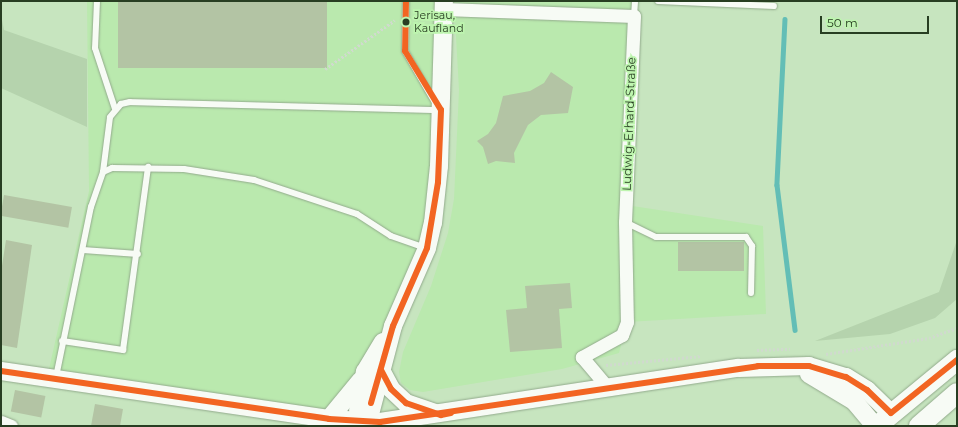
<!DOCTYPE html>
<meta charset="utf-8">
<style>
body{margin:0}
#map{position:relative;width:958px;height:427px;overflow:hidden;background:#c7e5bf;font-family:Montserrat,sans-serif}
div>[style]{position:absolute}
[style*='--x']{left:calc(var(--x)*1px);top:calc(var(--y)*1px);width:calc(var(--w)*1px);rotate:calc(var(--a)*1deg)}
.built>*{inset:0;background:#bae9ae}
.green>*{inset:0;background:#b5d3ad}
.stream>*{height:4.5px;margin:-2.25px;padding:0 2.25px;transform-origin:2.25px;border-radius:2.25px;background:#63beb6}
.building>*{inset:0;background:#b3c4a4;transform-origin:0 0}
.path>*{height:2.5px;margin-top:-1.25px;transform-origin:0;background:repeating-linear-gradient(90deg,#d0dace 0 2px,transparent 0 4px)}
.roads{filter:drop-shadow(0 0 1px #92aa8c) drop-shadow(0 0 1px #92aa8c)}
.lane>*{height:6px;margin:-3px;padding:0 3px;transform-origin:3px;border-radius:3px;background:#f7fbf5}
.street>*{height:13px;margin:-6.5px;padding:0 6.5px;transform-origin:6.5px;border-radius:6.5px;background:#f7fbf5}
.secondary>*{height:18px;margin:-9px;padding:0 9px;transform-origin:9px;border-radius:9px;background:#f7fbf5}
.primary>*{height:20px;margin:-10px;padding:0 10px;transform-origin:10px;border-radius:10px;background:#f7fbf5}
.bus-1>*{height:6px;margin:-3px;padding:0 3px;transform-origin:3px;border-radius:3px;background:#f26522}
.dots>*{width:11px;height:11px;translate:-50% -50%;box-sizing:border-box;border:2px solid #bef5af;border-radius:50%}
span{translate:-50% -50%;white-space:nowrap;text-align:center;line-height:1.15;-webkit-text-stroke:3.5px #bef5af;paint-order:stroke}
.bus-label{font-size:11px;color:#283e22}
.left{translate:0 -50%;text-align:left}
.street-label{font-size:12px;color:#283e22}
.frame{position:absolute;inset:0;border:2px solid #283e22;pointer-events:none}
.scale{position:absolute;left:820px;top:16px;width:109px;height:18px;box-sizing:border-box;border:2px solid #283e22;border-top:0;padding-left:5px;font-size:12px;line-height:14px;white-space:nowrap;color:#283e22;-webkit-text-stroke:3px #bef5af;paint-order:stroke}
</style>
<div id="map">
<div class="built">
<div style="clip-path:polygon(87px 1px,438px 1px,438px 182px,368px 422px,47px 378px,89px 191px)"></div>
<div style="clip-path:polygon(454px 1px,635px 1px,626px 205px,763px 226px,766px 314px,627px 322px,619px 353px,562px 369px,423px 392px,410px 390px,401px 383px,399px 372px,403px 352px,431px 286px,448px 233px,454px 199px,459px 90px)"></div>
</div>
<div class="green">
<div style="clip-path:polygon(1px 15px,4px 30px,87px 59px,87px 127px,1px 88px)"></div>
<div style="clip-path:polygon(957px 240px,957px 299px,935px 318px,890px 334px,815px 341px,939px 292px)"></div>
</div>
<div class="stream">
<div style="--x:785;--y:19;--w:166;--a:92.8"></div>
<div style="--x:777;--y:185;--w:146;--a:82.9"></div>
</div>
<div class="building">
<div style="left:118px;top:1px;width:209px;height:67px"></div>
<div style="clip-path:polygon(551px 72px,573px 87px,568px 113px,541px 115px,528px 125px,514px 153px,515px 163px,496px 161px,488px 164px,483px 147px,477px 141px,488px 134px,496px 123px,503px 96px,530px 91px,544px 83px)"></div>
<div style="left:4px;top:195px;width:69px;height:21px;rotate:10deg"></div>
<div style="clip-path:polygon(6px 240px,32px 245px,17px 348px,1px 345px,1px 272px)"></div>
<div style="left:678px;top:242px;width:66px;height:29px"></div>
<div style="clip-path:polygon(570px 283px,572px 308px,559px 309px,562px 348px,510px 352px,506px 310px,527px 308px,525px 286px)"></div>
<div style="left:15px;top:390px;width:31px;height:22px;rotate:11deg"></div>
<div style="clip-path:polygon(95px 404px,123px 409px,120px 426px,91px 426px)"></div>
</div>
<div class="path">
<div style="--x:325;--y:69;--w:85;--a:-35"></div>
<div style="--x:757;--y:350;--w:33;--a:-2"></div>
<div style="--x:826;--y:354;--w:104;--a:-8.8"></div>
<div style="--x:929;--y:338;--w:30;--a:-20"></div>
<div style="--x:606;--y:365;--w:96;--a:-5.4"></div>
</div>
<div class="roads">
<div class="lane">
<div style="--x:97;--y:1;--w:47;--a:92.4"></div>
<div style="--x:95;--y:48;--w:64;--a:71.8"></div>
<div style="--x:406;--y:1;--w:50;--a:91.1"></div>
<div style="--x:405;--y:51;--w:61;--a:59.7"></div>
<div style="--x:658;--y:1;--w:116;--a:2.5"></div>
<div style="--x:634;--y:16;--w:15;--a:-86"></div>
<div style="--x:103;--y:172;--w:55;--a:-82.7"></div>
<div style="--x:110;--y:117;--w:17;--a:-50"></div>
<div style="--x:121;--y:104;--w:9;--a:-13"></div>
<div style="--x:130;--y:102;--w:309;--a:1.5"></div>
<div style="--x:625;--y:222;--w:34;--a:26"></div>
<div style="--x:656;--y:237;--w:90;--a:0"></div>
<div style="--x:746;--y:237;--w:11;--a:56"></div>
<div style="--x:752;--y:246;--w:47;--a:91.2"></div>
<div style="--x:83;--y:250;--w:55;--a:4.2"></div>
<div style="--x:62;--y:341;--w:62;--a:8.4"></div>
<div style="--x:123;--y:350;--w:185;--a:-82.2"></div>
<div style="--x:56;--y:377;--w:174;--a:-78.4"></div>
<div style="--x:91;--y:207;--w:37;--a:-71"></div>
<div style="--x:103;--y:172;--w:10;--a:-24"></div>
<div style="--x:112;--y:168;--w:72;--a:0.8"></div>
<div style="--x:184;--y:169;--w:71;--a:8.9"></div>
<div style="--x:254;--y:180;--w:108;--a:18.3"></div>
<div style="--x:357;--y:214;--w:40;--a:32.9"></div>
<div style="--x:391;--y:236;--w:37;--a:19"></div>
</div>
<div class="street">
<div style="--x:444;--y:9;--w:190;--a:2.1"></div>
<div style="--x:634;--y:16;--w:206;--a:92.5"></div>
<div style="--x:625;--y:222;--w:100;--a:88.9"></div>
<div style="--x:627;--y:322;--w:14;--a:111"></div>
<div style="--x:622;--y:335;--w:46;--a:151.2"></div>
<div style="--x:582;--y:357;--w:42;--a:49.8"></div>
<div style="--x:1;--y:422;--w:11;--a:22"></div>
</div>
<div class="secondary">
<div style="--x:381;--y:370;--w:21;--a:62"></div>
<div style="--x:391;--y:389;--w:21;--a:43"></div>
<div style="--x:406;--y:403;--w:31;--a:19"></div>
<div style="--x:1;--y:371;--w:331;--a:8.3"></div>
<div style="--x:329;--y:419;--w:51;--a:3.4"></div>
<div style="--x:380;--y:422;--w:363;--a:-8.6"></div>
<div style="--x:739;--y:368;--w:70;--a:-1.6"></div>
<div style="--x:809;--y:366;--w:39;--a:17"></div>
<div style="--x:846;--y:377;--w:25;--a:32"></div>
<div style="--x:867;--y:390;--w:33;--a:44"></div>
<div style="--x:809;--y:374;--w:52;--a:31"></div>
<div style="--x:854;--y:401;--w:33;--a:50"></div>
<div style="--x:358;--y:411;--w:40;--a:-80"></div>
<div style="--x:365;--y:372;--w:35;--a:-59"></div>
<div style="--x:329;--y:419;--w:50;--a:-50.6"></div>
<div style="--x:368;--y:422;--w:99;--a:-75.4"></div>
<div style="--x:393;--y:326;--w:85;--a:-66.4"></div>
<div style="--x:427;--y:248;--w:26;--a:-77"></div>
<div style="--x:433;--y:223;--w:57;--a:-84"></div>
<div style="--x:439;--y:166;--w:165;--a:-88.3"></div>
</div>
<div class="primary">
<div style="--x:877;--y:426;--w:104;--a:-39.5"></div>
<div style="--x:919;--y:426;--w:50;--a:-41"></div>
</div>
</div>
<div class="bus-1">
<div style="--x:406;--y:1;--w:50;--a:91.1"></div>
<div style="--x:405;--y:51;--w:69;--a:58.6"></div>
<div style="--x:381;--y:370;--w:21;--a:62"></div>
<div style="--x:391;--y:389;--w:21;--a:43"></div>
<div style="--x:406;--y:403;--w:37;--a:19"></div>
<div style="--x:441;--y:415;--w:10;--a:-11"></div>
<div style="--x:1;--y:371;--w:331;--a:8.3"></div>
<div style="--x:329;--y:419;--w:51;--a:3.4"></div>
<div style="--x:380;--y:422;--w:382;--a:-8.4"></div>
<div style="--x:758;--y:366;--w:51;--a:0"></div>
<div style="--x:809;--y:366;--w:39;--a:17"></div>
<div style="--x:846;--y:377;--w:25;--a:32"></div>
<div style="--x:867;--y:390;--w:33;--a:44"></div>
<div style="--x:891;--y:413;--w:85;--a:-38.8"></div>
<div style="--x:371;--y:403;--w:80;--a:-74.1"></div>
<div style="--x:393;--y:326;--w:85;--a:-66.4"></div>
<div style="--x:427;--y:248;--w:67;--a:-80.5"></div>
<div style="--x:438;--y:182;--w:72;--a:-87.6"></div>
</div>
<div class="dots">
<div style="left:406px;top:22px;background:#283e22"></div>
</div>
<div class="bus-label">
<span class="left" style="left:414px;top:22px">Jerisau,<br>Kaufland</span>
</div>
<div class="street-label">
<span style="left:629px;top:124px;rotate:-88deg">Ludwig-Erhard-Straße</span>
</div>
<div class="frame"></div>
<div class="scale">50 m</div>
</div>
